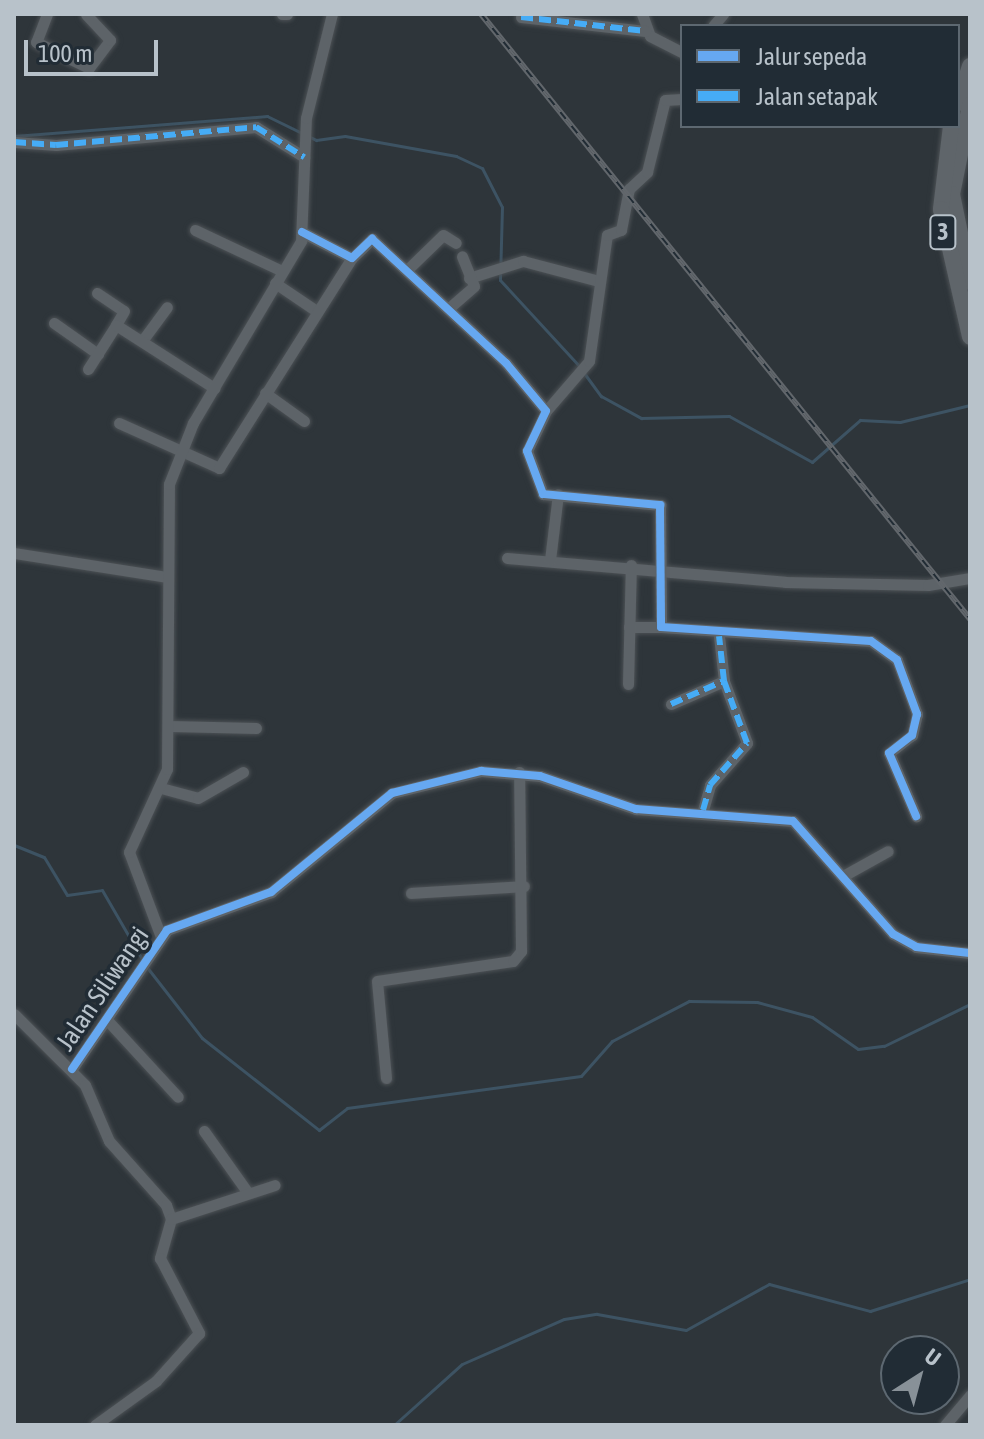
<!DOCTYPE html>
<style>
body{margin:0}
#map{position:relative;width:984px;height:1439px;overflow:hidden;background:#2e353a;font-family:"Asap Condensed",sans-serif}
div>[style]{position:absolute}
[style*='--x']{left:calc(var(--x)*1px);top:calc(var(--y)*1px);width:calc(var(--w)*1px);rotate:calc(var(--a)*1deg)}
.stream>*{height:3px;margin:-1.5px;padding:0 1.5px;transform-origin:1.5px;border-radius:1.5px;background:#3d5363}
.roads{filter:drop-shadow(0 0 2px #4c5155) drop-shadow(0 0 2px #4c5155)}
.street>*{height:11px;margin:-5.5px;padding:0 5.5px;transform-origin:5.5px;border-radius:5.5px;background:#5d6368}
.primary>*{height:16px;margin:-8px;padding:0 8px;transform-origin:8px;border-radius:8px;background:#5f656a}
.rail>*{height:6px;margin-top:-3px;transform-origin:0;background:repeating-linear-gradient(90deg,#212c35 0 9px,#62676c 0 18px);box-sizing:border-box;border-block:2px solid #62676c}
.quiet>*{height:6px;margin-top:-3px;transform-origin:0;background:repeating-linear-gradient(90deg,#46acf6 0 12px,transparent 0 18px)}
.cycleway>*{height:8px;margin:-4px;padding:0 4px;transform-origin:4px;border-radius:4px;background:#66a8f1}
span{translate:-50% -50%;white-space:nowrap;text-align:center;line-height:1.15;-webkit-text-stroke:7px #212c35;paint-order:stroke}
.shield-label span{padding:2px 6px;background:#212c35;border:2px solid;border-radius:6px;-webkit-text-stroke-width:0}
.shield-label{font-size:24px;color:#b8c2ca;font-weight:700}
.street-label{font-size:26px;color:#b8c2ca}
.frame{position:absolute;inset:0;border:16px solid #b8c2ca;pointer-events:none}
.legend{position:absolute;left:680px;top:24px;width:280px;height:104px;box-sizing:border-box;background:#212c35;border:2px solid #5d6871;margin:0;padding:10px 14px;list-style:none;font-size:24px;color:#b8c2ca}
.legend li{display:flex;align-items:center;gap:16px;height:40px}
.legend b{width:40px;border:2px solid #5d6871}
.north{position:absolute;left:880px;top:1335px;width:80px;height:80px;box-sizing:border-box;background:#212c35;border:2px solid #5d6871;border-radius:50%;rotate:36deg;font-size:22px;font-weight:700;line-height:32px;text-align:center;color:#b8c2ca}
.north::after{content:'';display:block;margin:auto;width:28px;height:36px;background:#889198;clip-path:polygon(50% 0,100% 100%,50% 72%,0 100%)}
.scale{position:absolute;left:24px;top:40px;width:134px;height:36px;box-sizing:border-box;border:4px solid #b8c2ca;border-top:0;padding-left:10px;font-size:24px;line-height:28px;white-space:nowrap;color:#b8c2ca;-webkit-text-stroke:6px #212c35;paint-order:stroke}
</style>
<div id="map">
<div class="stream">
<div style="--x:14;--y:136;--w:254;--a:-4.5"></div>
<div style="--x:267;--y:116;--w:55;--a:26.1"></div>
<div style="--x:316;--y:140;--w:29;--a:-8"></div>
<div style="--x:345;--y:136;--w:113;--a:10.2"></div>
<div style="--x:456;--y:156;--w:29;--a:25"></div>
<div style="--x:482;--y:168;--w:44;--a:62.9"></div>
<div style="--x:502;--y:207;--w:73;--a:91.6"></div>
<div style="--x:500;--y:280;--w:118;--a:47.4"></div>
<div style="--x:584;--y:373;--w:29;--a:54"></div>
<div style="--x:601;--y:396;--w:46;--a:28.8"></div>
<div style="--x:641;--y:418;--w:88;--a:-1.3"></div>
<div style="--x:729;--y:416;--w:95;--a:29"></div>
<div style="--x:812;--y:462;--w:64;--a:-41.2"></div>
<div style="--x:860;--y:420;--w:40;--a:2.9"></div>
<div style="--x:900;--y:422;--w:72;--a:-13.7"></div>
<div style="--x:14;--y:845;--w:32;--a:22"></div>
<div style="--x:44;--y:857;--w:44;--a:58.8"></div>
<div style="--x:67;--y:895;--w:35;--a:-8"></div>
<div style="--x:102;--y:890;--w:80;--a:59.9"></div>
<div style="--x:146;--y:966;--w:91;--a:52.1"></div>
<div style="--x:202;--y:1038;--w:149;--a:38.2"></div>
<div style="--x:319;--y:1130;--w:36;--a:-38"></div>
<div style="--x:347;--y:1108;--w:236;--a:-7.8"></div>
<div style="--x:581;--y:1076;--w:47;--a:-48.5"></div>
<div style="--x:612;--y:1041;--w:87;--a:-27.5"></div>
<div style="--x:689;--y:1001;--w:68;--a:0.8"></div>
<div style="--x:757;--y:1002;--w:57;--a:15.3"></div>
<div style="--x:812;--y:1017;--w:56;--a:34.8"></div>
<div style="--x:858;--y:1049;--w:26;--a:-7"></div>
<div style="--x:884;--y:1046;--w:96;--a:-26"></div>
<div style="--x:394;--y:1425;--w:91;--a:-41.9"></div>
<div style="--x:462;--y:1364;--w:111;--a:-23.8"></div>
<div style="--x:564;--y:1319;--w:33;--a:-9"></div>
<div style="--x:597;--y:1314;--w:90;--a:10.2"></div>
<div style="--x:686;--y:1330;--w:95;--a:-29"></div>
<div style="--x:769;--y:1284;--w:105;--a:15"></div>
<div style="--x:870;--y:1311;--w:105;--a:-17.7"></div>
</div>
<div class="roads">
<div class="street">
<div style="--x:47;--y:14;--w:30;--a:111"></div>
<div style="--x:36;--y:42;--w:59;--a:26.1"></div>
<div style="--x:89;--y:68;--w:35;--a:-53"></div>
<div style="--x:110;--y:40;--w:35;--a:-133"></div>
<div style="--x:282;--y:14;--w:5;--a:0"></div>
<div style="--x:642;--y:14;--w:23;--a:70"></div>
<div style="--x:650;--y:36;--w:36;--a:27"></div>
<div style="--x:521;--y:17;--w:125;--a:6.4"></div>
<div style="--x:713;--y:26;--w:16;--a:-50"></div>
<div style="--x:14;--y:142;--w:42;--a:4.1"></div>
<div style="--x:56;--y:145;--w:201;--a:-5.1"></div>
<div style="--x:256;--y:127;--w:57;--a:32"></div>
<div style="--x:195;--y:230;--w:96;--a:25.2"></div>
<div style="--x:302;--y:232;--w:56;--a:27.5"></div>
<div style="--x:352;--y:258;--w:28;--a:-44"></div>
<div style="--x:372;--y:239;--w:183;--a:42.8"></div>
<div style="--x:506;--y:363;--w:62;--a:50.2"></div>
<div style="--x:546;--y:411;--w:44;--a:115.4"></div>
<div style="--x:527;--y:451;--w:46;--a:69.6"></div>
<div style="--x:543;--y:494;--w:118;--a:5.4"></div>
<div style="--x:660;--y:505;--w:122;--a:89.5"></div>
<div style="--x:661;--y:627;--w:210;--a:3.8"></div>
<div style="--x:871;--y:641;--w:32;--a:36"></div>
<div style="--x:897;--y:660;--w:58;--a:69.7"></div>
<div style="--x:917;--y:714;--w:22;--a:103"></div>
<div style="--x:912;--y:735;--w:29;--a:142"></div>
<div style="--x:889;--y:753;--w:69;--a:66.8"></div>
<div style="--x:409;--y:268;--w:47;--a:-44.1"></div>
<div style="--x:443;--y:235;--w:15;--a:32"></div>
<div style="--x:469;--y:278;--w:57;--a:-17.5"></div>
<div style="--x:523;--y:261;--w:74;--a:14.8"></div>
<div style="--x:275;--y:283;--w:48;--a:34"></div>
<div style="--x:97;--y:293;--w:32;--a:34"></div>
<div style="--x:124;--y:311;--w:16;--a:120"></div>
<div style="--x:449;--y:308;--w:33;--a:-41"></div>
<div style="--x:474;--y:286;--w:32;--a:-112"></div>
<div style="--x:54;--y:323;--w:54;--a:35.2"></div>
<div style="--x:142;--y:341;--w:42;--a:-53.7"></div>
<div style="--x:88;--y:369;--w:52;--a:-57.5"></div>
<div style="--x:116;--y:325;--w:117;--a:32.7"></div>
<div style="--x:265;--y:393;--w:48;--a:35.7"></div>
<div style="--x:546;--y:411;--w:66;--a:-49.3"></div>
<div style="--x:589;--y:361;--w:127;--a:-81.9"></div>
<div style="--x:607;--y:235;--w:15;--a:-20"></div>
<div style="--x:621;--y:230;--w:42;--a:-79"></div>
<div style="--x:629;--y:189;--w:25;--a:-43"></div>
<div style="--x:647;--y:172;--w:74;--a:-76"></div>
<div style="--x:665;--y:100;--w:17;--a:-3"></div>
<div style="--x:119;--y:423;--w:110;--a:24.2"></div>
<div style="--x:219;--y:468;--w:249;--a:-57.7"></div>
<div style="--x:14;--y:553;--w:155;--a:8.9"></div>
<div style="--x:507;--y:558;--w:279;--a:4.9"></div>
<div style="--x:785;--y:582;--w:143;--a:1.2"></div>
<div style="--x:928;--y:585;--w:43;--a:-9.5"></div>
<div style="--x:550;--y:560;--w:66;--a:-83.1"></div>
<div style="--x:629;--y:627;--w:32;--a:0"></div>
<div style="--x:628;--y:684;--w:119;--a:-88.6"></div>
<div style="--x:671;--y:704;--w:58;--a:-23.5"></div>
<div style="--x:170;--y:726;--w:86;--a:1.3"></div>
<div style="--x:161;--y:788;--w:38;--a:15"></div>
<div style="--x:198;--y:798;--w:52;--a:-30"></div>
<div style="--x:703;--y:810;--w:26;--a:-74"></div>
<div style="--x:710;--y:785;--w:56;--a:-48.6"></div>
<div style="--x:747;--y:743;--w:66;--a:-110.4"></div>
<div style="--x:724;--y:681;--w:45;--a:-96.3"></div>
<div style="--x:843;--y:876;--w:51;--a:-29.1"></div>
<div style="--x:411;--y:893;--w:113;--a:-3.5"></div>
<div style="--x:161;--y:937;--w:91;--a:-110.6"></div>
<div style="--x:129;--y:852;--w:91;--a:-65.4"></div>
<div style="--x:167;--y:769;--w:285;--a:-89.6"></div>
<div style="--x:169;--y:484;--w:66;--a:-68.5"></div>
<div style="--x:193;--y:423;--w:212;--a:-59.3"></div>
<div style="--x:301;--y:241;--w:123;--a:-87.7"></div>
<div style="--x:306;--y:118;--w:107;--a:-76"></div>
<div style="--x:14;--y:1014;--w:100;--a:45"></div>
<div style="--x:85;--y:1085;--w:61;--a:66.8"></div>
<div style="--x:109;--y:1141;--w:86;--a:48.3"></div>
<div style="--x:166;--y:1205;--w:15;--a:70"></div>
<div style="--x:171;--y:1219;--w:41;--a:105.8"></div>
<div style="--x:160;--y:1258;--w:85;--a:62.5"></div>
<div style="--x:199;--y:1333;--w:64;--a:131.9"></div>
<div style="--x:156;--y:1381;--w:75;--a:144.2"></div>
<div style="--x:108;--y:1021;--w:103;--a:47.4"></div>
<div style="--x:72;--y:1069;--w:168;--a:-55.6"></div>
<div style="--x:167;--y:930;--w:111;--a:-20.1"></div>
<div style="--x:271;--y:892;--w:156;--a:-39.3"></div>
<div style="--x:392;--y:793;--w:92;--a:-13.9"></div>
<div style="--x:481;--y:771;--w:59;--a:4.8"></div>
<div style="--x:540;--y:776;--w:102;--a:19"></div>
<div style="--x:636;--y:809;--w:157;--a:4.4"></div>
<div style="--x:793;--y:821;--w:151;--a:48.5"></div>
<div style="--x:893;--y:934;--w:26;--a:29"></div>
<div style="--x:916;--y:947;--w:54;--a:6.3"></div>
<div style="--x:386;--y:1078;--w:97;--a:-95.3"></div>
<div style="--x:377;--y:981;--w:137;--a:-8.4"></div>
<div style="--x:513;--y:961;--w:13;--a:-51"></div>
<div style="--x:521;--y:951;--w:179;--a:-90.6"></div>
<div style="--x:204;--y:1131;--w:76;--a:54.6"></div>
<div style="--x:171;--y:1219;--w:109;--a:-18.1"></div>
<div style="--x:945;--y:1425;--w:39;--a:-50"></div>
</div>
<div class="primary">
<div style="--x:958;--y:103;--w:39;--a:-72"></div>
<div style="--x:970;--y:105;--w:91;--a:101.4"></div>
<div style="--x:952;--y:194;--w:90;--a:78.4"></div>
<div style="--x:951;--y:126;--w:84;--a:96.9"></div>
<div style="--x:941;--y:209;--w:131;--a:77.2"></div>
</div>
</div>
<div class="rail">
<div style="--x:481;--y:14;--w:778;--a:51.05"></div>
</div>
<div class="quiet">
<div style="--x:521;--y:17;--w:125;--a:6.4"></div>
<div style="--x:14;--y:142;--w:42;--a:4.1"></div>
<div style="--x:56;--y:145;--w:201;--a:-5.1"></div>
<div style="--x:256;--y:127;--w:57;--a:32"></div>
<div style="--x:671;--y:704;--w:58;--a:-23.5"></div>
<div style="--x:703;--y:810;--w:26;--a:-74"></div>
<div style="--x:710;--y:785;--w:56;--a:-48.6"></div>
<div style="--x:747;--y:743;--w:66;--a:-110.4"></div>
<div style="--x:724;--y:681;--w:45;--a:-96.3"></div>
</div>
<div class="cycleway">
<div style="--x:302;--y:232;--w:56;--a:27.5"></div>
<div style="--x:352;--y:258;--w:28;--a:-44"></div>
<div style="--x:372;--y:239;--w:183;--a:42.8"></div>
<div style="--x:506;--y:363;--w:62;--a:50.2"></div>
<div style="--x:546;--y:411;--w:44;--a:115.4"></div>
<div style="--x:527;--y:451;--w:46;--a:69.6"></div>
<div style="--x:543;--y:494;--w:118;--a:5.4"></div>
<div style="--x:660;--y:505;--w:122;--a:89.5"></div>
<div style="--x:661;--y:627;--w:210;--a:3.8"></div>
<div style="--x:871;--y:641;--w:32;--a:36"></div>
<div style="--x:897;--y:660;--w:58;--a:69.7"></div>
<div style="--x:917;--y:714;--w:22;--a:103"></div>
<div style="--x:912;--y:735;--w:29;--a:142"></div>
<div style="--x:889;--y:753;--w:69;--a:66.8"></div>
<div style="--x:72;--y:1069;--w:168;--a:-55.6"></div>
<div style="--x:167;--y:930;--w:111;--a:-20.1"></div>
<div style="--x:271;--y:892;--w:156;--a:-39.3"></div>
<div style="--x:392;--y:793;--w:92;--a:-13.9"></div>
<div style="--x:481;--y:771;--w:59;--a:4.8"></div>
<div style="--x:540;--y:776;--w:102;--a:19"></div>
<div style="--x:636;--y:809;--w:157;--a:4.4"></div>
<div style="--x:793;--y:821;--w:151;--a:48.5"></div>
<div style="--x:893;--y:934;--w:26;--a:29"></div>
<div style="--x:916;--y:947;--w:54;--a:6.3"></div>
</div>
<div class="shield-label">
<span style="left:943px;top:232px">3</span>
</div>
<div class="street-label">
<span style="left:103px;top:989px;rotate:-56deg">Jalan Siliwangi</span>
</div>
<div class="frame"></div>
<ul class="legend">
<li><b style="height:10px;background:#66a8f1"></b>Jalur sepeda</li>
<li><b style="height:10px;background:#46acf6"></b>Jalan setapak</li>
</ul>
<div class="north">U</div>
<div class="scale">100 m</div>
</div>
